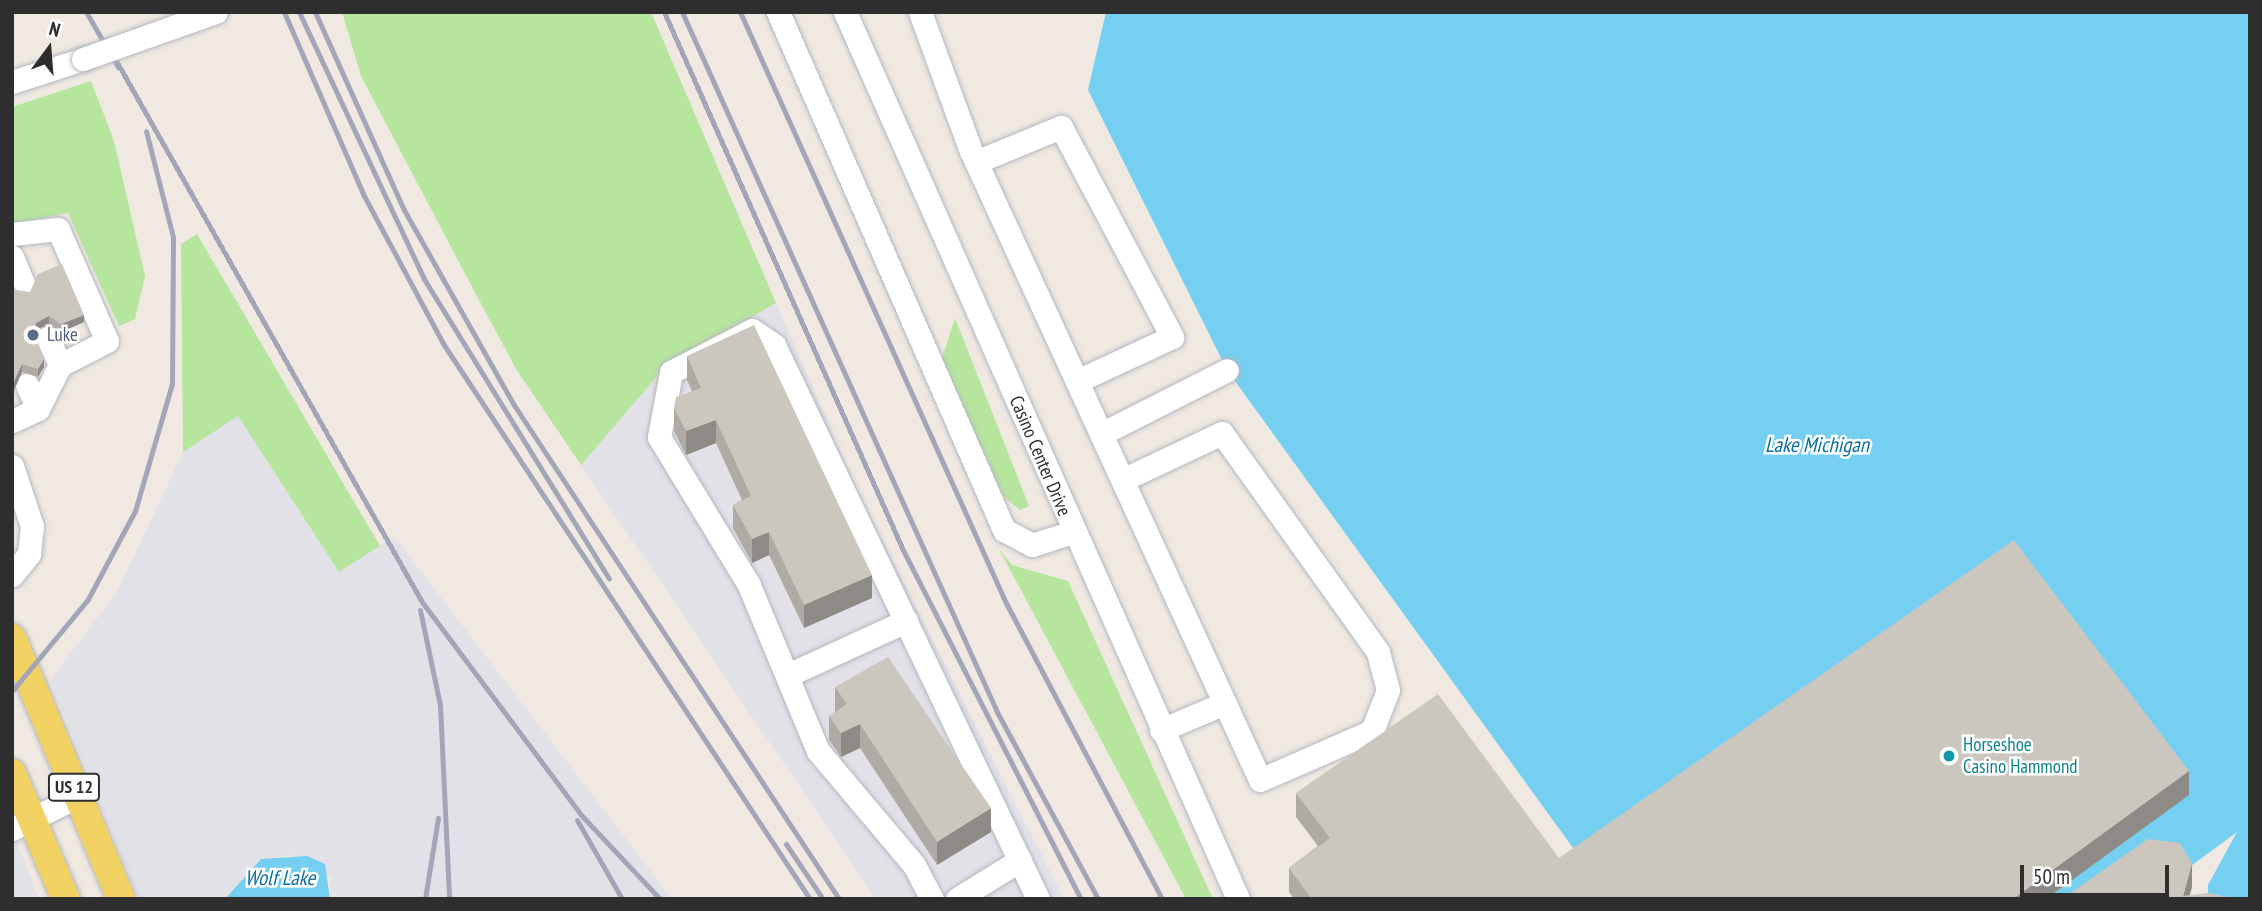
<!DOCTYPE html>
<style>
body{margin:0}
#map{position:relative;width:2262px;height:911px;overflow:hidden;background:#efe9e1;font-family:"PT Sans Narrow",sans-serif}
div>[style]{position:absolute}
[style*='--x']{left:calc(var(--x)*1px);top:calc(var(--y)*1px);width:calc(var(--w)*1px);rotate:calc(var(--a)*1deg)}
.industrial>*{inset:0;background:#e3e1e8}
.green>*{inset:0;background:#b6e59e}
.water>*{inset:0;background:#75cff0}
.roads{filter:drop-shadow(0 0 2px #b4b7c1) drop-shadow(0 0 2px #b4b7c1)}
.minor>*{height:23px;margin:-11.5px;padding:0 11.5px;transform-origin:11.5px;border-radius:11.5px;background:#fff}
.major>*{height:28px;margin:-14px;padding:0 14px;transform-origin:14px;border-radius:14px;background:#f2d163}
.rail>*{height:5px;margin:-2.5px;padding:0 2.5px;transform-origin:2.5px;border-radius:2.5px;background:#a3a6b8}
.bridges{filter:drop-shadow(0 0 2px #b4b7c1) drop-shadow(0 0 2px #b4b7c1)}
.minor-bridge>*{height:23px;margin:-11.5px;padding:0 11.5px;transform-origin:11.5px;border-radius:11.5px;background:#fff}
.wall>*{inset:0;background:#afaba4}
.shaded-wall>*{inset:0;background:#8e8b86}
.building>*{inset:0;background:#cbc7bf}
.dots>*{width:19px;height:19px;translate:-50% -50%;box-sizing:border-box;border:4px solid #fff;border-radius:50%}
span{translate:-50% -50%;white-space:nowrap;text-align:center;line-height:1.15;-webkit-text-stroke:5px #fff;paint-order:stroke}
.shield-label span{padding:2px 5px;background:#fff;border:2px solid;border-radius:5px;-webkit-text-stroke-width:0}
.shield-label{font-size:18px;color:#2e2e2e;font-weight:700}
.service-label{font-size:19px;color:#4e5e75}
.left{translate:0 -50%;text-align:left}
.street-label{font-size:19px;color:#2e2e2e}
.culture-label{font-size:19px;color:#0d838f}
.water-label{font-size:21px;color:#0d6fa3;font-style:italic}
.frame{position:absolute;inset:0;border:14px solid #2e2e2e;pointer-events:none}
.north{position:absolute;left:14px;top:14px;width:70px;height:70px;-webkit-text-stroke:5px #fff;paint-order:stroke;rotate:16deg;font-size:19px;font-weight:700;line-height:28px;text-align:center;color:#2e2e2e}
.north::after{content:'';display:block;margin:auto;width:24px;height:32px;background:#2e2e2e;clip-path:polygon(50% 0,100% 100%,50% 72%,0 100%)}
.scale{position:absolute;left:2020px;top:865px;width:149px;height:32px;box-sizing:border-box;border:4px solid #2e2e2e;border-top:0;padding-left:9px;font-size:21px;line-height:24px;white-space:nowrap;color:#2e2e2e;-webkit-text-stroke:5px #fff;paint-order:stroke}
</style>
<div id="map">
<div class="industrial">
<div style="clip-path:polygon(776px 303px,860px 496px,1064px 899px,876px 899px,581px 465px,665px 367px)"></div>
<div style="clip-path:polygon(238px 415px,339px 572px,394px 536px,672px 899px,330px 899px,331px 879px,293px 855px,261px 859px,225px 899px,139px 899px,50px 680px,117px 592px,183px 452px)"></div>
<div style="clip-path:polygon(12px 829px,39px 899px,12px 899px)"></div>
</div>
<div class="green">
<div style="clip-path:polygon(342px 12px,651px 12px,776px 303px,665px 367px,581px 465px,516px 369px,461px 266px,361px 76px)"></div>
<div style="clip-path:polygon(91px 81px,114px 141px,145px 276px,135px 319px,119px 326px,68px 213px,12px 224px,12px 107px)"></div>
<div style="clip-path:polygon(197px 234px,380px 546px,339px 572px,238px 416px,183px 452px,181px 244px)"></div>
<div style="clip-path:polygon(955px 318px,1029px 506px,1020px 510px,1004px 497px,942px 358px)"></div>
<div style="clip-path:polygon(999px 549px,1012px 565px,1068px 581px,1213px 899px,1186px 899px)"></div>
</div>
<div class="water">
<div style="clip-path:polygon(1106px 12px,2250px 12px,2250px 899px,2208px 899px,2208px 885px,2237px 832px,2146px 899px,1610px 899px,1227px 370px,1088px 90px)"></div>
<div style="clip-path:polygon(307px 856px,325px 864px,330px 899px,225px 899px,261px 859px)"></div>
</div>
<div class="roads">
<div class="minor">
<div style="--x:778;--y:12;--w:565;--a:66.43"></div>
<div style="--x:1004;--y:530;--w:32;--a:28"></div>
<div style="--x:1032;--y:545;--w:43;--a:-17.6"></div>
<div style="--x:845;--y:12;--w:970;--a:66.1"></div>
<div style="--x:920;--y:12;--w:148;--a:69.9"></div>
<div style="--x:971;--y:151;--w:692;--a:65.32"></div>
<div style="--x:1260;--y:780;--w:122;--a:-23.6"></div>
<div style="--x:1372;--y:731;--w:44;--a:-68.7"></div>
<div style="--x:1388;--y:690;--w:39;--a:-105"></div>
<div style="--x:1378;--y:652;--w:269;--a:-125.5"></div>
<div style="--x:1222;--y:433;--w:110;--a:154.8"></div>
<div style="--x:12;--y:82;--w:75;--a:-17.9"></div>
<div style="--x:976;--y:162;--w:92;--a:-22.4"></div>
<div style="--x:1061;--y:127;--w:238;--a:62.1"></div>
<div style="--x:1172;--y:337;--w:105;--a:155.1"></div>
<div style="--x:12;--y:234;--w:46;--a:-6.2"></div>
<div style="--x:58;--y:229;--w:122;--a:66.4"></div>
<div style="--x:107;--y:341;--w:53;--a:152.9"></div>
<div style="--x:60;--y:365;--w:49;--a:116.6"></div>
<div style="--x:38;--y:409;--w:29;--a:155"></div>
<div style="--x:12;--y:257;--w:33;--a:67"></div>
<div style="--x:48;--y:338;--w:30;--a:66"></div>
<div style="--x:27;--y:385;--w:26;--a:65"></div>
<div style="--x:1101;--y:434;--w:141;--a:-26.9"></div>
<div style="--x:12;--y:466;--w:63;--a:71.6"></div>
<div style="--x:32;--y:526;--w:28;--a:96"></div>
<div style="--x:29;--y:554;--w:27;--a:129"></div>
<div style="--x:790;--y:674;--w:128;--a:-24.6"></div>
<div style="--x:1161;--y:730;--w:69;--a:-22.9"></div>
<div style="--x:12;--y:829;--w:74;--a:-26.6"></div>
<div style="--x:932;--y:899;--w:38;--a:-118"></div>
<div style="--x:914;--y:865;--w:149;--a:-130.1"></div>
<div style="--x:818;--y:751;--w:180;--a:-112.6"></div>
<div style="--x:749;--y:585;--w:173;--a:-121.3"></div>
<div style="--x:659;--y:437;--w:66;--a:-79.5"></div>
<div style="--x:671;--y:372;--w:91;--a:-27.4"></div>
<div style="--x:752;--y:330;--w:27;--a:34"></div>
<div style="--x:774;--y:345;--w:614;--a:64.52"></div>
<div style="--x:957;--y:899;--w:74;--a:-31.8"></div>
</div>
<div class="major">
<div style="--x:12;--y:638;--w:283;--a:67.3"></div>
<div style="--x:12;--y:773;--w:137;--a:66.8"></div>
</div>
</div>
<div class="rail">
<div style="--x:86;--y:12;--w:64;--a:59.8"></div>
<div style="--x:284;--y:12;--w:198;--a:66.5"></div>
<div style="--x:363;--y:194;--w:171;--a:61.8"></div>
<div style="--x:444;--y:345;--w:664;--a:56.55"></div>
<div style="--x:299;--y:12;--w:295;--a:64.9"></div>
<div style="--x:424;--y:279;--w:352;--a:58.3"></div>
<div style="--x:315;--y:12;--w:217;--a:65.8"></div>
<div style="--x:404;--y:210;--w:224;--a:60.6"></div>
<div style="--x:514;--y:405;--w:591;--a:56.66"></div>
<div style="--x:664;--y:12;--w:589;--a:66.05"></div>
<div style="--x:903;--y:550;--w:392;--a:63"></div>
<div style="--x:682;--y:12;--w:768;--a:65.77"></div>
<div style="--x:997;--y:712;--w:213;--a:61.6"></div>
<div style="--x:740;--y:12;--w:648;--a:65.77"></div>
<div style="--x:1006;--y:603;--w:335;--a:62.2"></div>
<div style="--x:114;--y:57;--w:626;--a:60.53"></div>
<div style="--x:422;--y:602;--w:269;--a:53.2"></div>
<div style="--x:583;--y:817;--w:112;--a:46.8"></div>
<div style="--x:420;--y:610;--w:97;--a:78.1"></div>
<div style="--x:440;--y:705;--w:194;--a:87.3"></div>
<div style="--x:12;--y:691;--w:119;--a:-50.4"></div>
<div style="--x:88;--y:599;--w:100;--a:-61.9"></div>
<div style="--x:135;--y:511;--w:132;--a:-73.8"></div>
<div style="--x:172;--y:384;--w:147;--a:-89.6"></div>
<div style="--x:173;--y:237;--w:109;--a:-104.3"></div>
<div style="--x:577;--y:820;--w:91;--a:60.3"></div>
<div style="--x:786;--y:844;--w:66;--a:56.1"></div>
<div style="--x:425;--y:899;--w:82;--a:-80.9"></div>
</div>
<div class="bridges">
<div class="minor-bridge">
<div style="--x:83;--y:59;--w:141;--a:-19.5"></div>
</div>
</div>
<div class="wall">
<div style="clip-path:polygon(16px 290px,84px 322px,61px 332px,49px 324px,36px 330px,35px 338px,44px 367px,38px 377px,22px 372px,14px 390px)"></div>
<div style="clip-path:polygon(687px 356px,872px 598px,804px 628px,769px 555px,752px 563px,733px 528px,733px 505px,742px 500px,716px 443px,686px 455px,674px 431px,674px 408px,692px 391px,687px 380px)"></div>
<div style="clip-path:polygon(835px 687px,991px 832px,937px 865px,860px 748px,841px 757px,829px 740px,829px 716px,835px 712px)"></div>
<div style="clip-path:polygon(1296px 793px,1559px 858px,2189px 795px,2046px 899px,1294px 899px,1289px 892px,1289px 868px,1318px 846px,1296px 817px)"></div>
</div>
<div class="shaded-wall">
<div style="clip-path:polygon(84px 315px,84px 322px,61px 332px,61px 324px)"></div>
<div style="clip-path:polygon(49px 316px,49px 324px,36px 330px,34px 344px,34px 336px,36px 323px)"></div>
<div style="clip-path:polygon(44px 359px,44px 367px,38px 377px,38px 369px)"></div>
<div style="clip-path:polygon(22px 364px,22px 372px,14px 390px,12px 391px,12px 383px)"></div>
<div style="clip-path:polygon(716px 420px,716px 443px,686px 455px,686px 431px)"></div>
<div style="clip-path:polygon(769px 532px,769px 555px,752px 563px,752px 539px)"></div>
<div style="clip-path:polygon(872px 575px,872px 598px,804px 628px,804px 605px)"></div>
<div style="clip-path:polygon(860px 724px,860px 748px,841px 757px,841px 733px)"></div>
<div style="clip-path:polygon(2189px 771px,2189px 795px,2046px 899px,2013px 899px)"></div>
<div style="clip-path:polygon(991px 808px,991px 832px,937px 865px,937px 842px)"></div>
<div style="clip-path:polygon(2192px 863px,2192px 887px,2189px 899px,2183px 896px)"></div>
</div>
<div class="building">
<div style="clip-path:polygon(62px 264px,84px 315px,61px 324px,49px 316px,36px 323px,34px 336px,44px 359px,38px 369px,22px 364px,14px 382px,12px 383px,12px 282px,16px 290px,30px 292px,38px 274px)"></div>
<div style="clip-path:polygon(754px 325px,872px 575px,804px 605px,769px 532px,752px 539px,733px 505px,751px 496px,716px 420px,686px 431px,674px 408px,676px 397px,701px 388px,687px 356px)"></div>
<div style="clip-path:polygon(2014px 540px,2189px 771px,2013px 899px,1312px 899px,1289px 868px,1330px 838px,1296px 793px,1438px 694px,1559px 858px)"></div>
<div style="clip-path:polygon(888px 657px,991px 808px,937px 842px,860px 724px,841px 733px,829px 716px,847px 704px,835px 687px)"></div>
<div style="clip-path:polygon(2148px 839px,2180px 843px,2192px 863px,2183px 896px,2208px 893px,2239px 899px,2062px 899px)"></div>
</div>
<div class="dots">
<div style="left:33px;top:335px;background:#5c6f8a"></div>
<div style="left:1949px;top:756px;background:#0f9aa8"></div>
</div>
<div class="shield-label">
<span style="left:74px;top:787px">US 12</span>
</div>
<div class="service-label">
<span class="left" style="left:47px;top:335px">Luke</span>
</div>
<div class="street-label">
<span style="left:1040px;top:456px;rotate:67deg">Casino Center Drive</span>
</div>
<div class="culture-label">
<span class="left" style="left:1963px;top:756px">Horseshoe<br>Casino Hammond</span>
</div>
<div class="water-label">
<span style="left:1817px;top:445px">Lake Michigan</span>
<span style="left:280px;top:878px">Wolf Lake</span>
</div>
<div class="frame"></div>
<div class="north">N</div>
<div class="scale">50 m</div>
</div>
